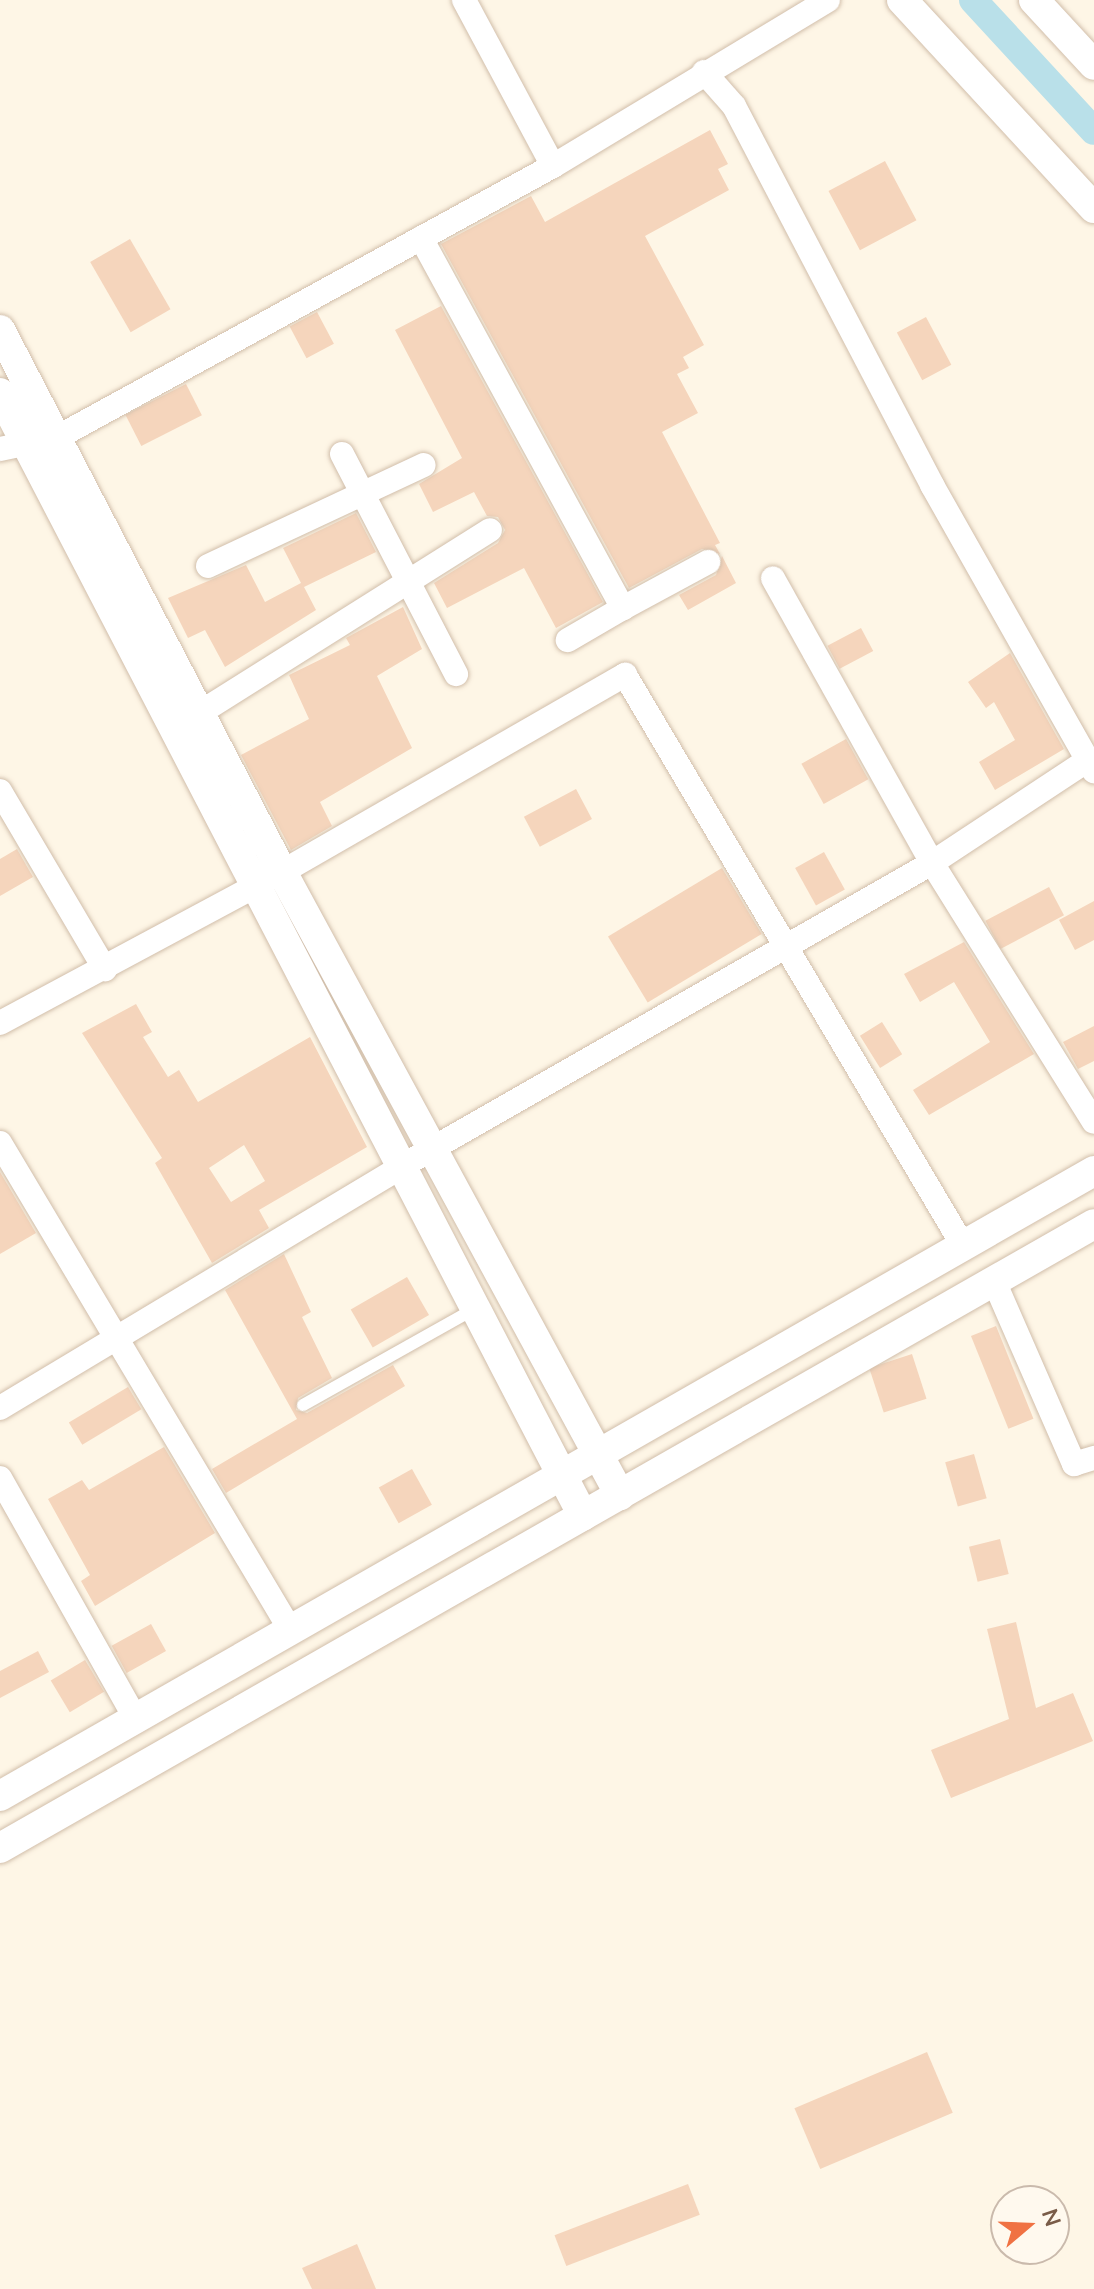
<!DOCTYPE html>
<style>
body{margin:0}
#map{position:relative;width:1094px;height:2289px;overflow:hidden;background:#fef6e6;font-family:"Nunito Sans",sans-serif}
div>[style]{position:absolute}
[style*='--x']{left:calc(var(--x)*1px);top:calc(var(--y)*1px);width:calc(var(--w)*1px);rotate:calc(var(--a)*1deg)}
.canal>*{height:28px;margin:-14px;padding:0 14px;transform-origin:14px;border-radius:14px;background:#b9e0e9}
.building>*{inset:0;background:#f5d5bc;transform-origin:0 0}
.roads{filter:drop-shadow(0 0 2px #d1beaa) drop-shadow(0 0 2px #d1beaa)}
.service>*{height:12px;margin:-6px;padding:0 6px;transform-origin:6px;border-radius:6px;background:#fff}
.minor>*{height:24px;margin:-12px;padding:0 12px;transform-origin:12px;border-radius:12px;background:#fff}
.tertiary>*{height:30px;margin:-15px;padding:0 15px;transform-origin:15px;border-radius:15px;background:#fff}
span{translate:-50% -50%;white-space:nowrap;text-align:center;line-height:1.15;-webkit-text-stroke:8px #fff9ee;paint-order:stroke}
.north{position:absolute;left:990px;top:2185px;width:80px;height:80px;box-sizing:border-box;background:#fff9ee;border:2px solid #cabaac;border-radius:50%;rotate:71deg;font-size:22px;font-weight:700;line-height:32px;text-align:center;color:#7a5c48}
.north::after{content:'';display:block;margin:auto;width:28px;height:36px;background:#f07243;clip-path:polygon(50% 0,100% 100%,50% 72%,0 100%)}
</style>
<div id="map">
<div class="canal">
<div style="--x:973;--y:0;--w:178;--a:47.3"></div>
</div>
<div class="building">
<div style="clip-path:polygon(710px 130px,728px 164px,718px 169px,729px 190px,645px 236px,704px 345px,683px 357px,689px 368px,677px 374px,698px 413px,662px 432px,720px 543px,715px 545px,720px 554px,702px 549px,629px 588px,441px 244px,531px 196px,545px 222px)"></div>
<div style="left:885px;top:161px;width:67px;height:64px;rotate:62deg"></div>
<div style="left:130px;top:239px;width:81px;height:46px;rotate:60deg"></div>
<div style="clip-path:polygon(441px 306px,603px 602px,556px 628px,524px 568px,447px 608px,434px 583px,498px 543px,505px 530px,498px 517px,487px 516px,474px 492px,433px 512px,419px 484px,462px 458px,395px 330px)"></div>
<div style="left:317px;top:312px;width:36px;height:31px;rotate:62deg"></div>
<div style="left:926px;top:317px;width:54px;height:33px;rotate:62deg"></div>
<div style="left:186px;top:384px;width:35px;height:68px;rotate:63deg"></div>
<div style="clip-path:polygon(356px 513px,376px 552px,304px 587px,316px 610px,225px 667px,205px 630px,188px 638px,168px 598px,246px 565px,265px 602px,301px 583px,283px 548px)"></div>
<div style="clip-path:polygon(722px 556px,736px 583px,688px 610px,679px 595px,716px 575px)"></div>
<div style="clip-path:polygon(403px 607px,422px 649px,377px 676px,412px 748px,320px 802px,332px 826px,291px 850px,241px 755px,309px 719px,289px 675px,350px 645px,346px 638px)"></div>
<div style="left:861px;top:628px;width:26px;height:38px;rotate:62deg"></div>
<div style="clip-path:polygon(1010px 653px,1064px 749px,995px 790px,979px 762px,1015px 740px,994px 702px,986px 708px,968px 682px)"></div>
<div style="left:846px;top:739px;width:46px;height:51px;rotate:61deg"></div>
<div style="left:576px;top:789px;width:34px;height:59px;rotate:62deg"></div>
<div style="clip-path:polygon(17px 849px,33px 877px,0 896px,0 859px)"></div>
<div style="left:824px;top:852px;width:43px;height:33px;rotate:61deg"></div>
<div style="left:722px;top:868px;width:77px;height:133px;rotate:59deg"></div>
<div style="left:1049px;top:887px;width:32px;height:72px;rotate:62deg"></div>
<div style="clip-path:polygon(1094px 901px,1094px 940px,1075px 950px,1059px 920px)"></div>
<div style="clip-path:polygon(964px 942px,1034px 1054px,929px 1115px,913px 1090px,990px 1042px,954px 982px,920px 1002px,904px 974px)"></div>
<div style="clip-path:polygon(evenodd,136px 1004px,152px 1032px,143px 1037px,168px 1077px,179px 1070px,198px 1102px,310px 1037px,367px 1147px,259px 1210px,269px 1228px,212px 1263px,155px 1163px,162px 1158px,82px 1033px,136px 1004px,244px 1145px,265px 1181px,231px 1202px,209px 1168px,244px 1145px)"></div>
<div style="left:882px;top:1022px;width:38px;height:26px;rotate:58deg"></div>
<div style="clip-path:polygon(1094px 1026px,1094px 1061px,1078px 1069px,1063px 1042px)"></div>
<div style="clip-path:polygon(0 1172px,36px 1233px,0 1254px)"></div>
<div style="clip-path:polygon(284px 1254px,311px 1312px,302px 1317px,332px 1378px,298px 1398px,296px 1410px,307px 1413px,393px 1365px,405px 1386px,226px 1493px,212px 1469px,297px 1419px,225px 1290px)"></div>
<div style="left:407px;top:1277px;width:44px;height:65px;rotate:60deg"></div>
<div style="left:996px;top:1326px;width:100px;height:27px;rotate:68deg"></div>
<div style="left:912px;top:1354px;width:47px;height:45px;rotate:72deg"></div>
<div style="left:128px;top:1387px;width:26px;height:69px;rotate:59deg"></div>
<div style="clip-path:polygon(164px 1447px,215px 1533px,95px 1606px,81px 1581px,90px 1575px,48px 1499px,82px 1480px,89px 1490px)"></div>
<div style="left:974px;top:1454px;width:46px;height:30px;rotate:74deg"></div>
<div style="left:412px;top:1469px;width:41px;height:38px;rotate:61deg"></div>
<div style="left:1000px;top:1539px;width:36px;height:32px;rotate:76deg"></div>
<div style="clip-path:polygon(1016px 1622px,1036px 1708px,1073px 1693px,1093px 1741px,951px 1798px,931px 1750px,1009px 1719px,987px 1629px)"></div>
<div style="left:151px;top:1624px;width:31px;height:45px;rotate:61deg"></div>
<div style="clip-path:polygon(38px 1651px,49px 1672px,0 1698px,0 1671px)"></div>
<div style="left:85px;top:1660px;width:37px;height:40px;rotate:59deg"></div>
<div style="left:927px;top:2052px;width:66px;height:144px;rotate:67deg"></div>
<div style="left:688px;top:2184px;width:33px;height:143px;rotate:69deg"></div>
<div style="clip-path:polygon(357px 2244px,376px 2289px,312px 2289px,302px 2268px)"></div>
</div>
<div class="roads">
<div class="service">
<div style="--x:303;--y:1405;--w:196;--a:-29.3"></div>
</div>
<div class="minor">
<div style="--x:464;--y:0;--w:188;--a:61.8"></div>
<div style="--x:704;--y:72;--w:45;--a:48.6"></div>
<div style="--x:734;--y:106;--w:428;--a:62.4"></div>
<div style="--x:932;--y:485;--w:329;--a:60.5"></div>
<div style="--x:421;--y:238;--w:422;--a:61.4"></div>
<div style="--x:623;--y:608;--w:64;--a:149.8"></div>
<div style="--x:0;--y:449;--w:59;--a:-11.7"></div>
<div style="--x:58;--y:437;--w:564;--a:-28.7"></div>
<div style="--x:553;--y:166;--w:321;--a:-31.1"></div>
<div style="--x:342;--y:454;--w:248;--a:62.6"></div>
<div style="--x:208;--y:566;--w:238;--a:-25.1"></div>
<div style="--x:623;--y:608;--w:97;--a:-28.4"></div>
<div style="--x:198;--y:714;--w:345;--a:-32.2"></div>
<div style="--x:1088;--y:760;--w:187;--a:146.6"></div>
<div style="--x:932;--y:863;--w:305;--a:58"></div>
<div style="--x:0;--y:791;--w:207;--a:59.5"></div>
<div style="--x:0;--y:1023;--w:320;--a:-28.2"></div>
<div style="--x:282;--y:872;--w:396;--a:-29.9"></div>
<div style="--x:625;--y:675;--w:661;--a:59.36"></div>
<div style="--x:0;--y:1143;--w:568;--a:59.19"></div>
<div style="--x:994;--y:1281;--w:200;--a:66.4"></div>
<div style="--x:1074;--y:1464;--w:21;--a:-17"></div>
<div style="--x:0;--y:1408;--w:469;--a:-31"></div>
<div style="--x:402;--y:1166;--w:610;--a:-29.76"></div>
<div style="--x:932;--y:863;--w:326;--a:-119.2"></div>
<div style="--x:0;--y:1478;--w:277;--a:60.6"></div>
</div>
<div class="tertiary">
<div style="--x:902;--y:0;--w:283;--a:47.3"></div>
<div style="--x:1034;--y:0;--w:88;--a:47.3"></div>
<div style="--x:0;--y:330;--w:611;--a:62.51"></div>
<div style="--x:282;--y:872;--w:709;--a:61.52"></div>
<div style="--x:0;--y:393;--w:1265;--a:62.56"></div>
<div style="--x:0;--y:1796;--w:1260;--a:-29.74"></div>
<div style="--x:0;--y:1848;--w:1259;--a:-29.7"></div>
</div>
</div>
<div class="north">N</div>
</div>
